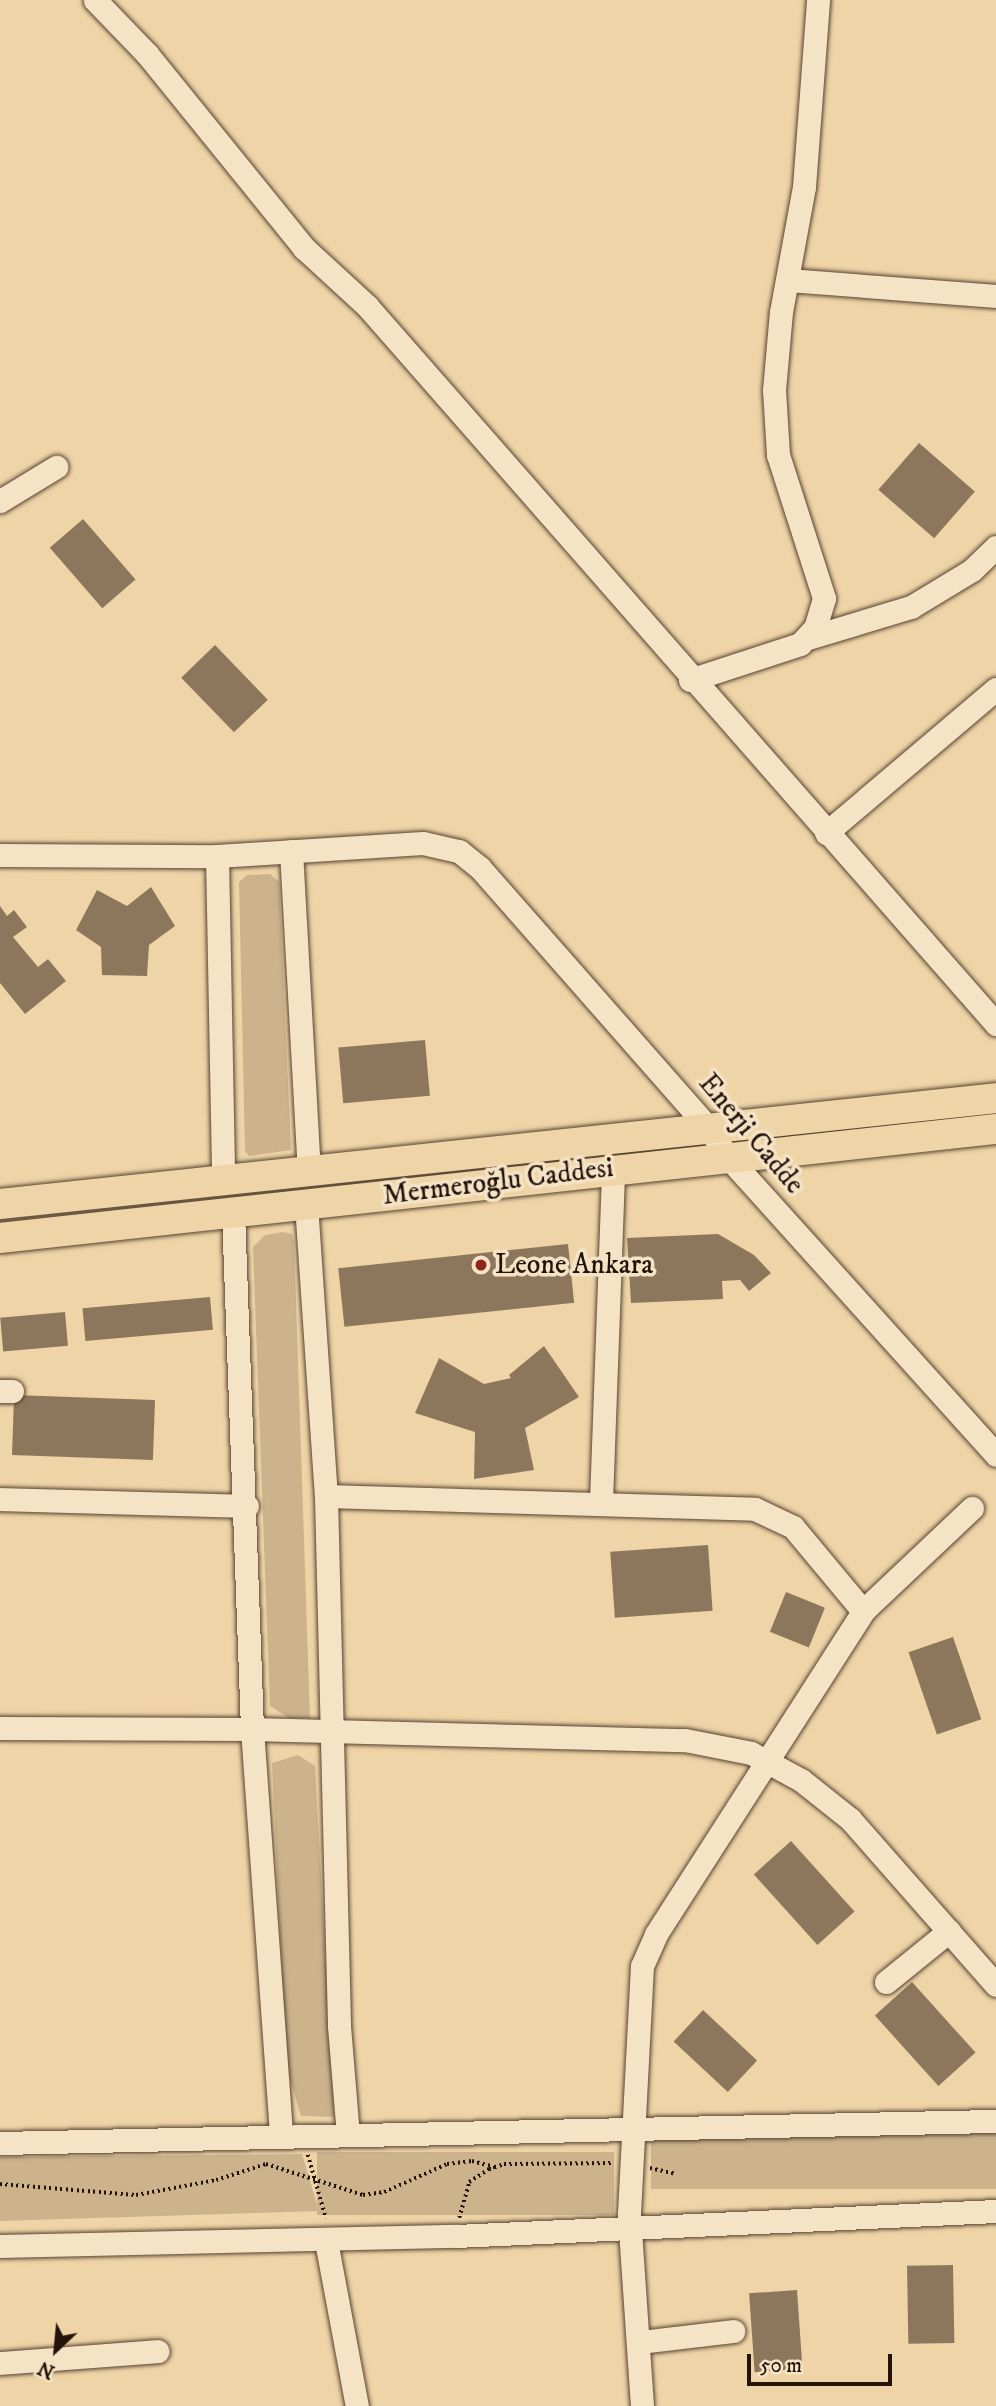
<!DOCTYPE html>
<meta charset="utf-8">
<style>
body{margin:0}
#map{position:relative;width:996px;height:2406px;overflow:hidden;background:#efd4a7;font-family:"IM FELL DW Pica",serif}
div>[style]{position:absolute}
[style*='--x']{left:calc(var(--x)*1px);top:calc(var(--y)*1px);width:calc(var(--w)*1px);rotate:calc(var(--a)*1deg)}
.green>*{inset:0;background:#ccb38c;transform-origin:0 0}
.building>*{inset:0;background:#8d775c;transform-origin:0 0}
.path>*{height:3.5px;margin-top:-1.75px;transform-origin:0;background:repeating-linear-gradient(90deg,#23130b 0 2px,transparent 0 5.5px)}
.roads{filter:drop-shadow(0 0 2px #564332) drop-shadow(0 0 2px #564332)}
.minor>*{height:23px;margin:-11.5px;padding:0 11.5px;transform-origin:11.5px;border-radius:11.5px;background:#f5e3c6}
.major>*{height:30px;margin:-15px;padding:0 15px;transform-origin:15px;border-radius:15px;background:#efd4a7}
.dots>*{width:19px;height:19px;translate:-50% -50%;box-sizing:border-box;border:4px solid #f5e3c6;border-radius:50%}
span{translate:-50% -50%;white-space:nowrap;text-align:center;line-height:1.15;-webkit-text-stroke:7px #f5e3c6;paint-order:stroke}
.street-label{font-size:28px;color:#23130b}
.poi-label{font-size:28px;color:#23130b}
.left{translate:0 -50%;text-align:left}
.north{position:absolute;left:21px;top:2315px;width:70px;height:70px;-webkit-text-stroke:5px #f5e3c6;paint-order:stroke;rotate:206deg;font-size:19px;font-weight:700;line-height:28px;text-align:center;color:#23130b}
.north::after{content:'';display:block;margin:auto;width:24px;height:32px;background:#23130b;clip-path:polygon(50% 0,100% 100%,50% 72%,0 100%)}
.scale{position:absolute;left:747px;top:2354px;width:145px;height:32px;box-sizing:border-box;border:4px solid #23130b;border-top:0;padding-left:9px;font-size:21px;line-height:24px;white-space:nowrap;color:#23130b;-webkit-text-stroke:5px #f5e3c6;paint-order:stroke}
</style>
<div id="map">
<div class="green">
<div style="clip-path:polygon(270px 874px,279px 882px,291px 1150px,249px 1156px,245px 1151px,239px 882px,247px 875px)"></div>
<div style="clip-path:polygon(283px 1232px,292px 1234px,294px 1242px,310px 1718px,289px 1718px,270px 1706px,253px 1247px,265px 1235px)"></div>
<div style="clip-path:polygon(298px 1755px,315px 1766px,334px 2117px,301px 2116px,286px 2066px,272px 1763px)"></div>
<div style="left:996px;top:2133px;width:56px;height:345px;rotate:90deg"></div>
<div style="left:317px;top:2152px;width:297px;height:63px"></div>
<div style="clip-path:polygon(302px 2154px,319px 2211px,0 2221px,0 2157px)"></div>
</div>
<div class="building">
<div style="left:919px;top:443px;width:74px;height:62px;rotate:41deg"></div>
<div style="left:83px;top:519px;width:80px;height:44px;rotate:49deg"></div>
<div style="left:215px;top:645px;width:76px;height:47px;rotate:46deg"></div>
<div style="clip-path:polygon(151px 887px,175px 926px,149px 945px,147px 976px,102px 975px,101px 947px,76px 930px,97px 890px,127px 906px)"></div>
<div style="clip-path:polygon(0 906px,7px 916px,14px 910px,27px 927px,13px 937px,38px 967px,48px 959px,66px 981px,25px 1014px,0 983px)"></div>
<div style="left:425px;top:1040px;width:56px;height:87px;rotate:85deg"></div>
<div style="clip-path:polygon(718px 1234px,754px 1255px,771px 1273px,749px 1291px,740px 1280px,722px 1281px,723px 1299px,631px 1303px,627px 1238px)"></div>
<div style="left:568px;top:1244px;width:59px;height:231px;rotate:84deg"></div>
<div style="left:210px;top:1297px;width:33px;height:128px;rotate:85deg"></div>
<div style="left:65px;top:1312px;width:34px;height:65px;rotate:85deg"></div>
<div style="clip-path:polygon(544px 1346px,579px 1397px,525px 1428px,534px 1470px,474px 1479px,475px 1432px,415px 1413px,439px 1358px,484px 1384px,511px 1378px,509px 1375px)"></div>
<div style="left:155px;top:1400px;width:60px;height:141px;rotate:92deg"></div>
<div style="left:708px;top:1545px;width:66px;height:98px;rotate:86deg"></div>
<div style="left:786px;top:1592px;width:42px;height:43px;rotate:22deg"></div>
<div style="left:953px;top:1637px;width:87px;height:47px;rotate:71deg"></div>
<div style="left:791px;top:1841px;width:95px;height:50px;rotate:48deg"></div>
<div style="left:912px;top:1982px;width:95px;height:50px;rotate:48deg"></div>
<div style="left:703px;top:2010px;width:74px;height:43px;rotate:43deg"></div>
<div style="left:953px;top:2265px;width:78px;height:46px;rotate:89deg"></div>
<div style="left:797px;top:2290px;width:79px;height:48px;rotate:86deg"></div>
</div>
<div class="path">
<div style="--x:308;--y:2155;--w:66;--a:74.1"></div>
<div style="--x:650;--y:2168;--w:27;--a:13"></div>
<div style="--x:0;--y:2184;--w:136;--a:4.6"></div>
<div style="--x:136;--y:2195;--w:81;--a:-10.6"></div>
<div style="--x:216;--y:2180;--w:52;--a:-17.7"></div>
<div style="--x:266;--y:2164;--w:102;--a:17.7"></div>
<div style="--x:363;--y:2195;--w:21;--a:-8"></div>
<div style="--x:384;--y:2192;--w:69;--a:-24"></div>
<div style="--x:447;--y:2164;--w:25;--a:-7"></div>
<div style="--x:472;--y:2161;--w:24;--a:15"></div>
<div style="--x:459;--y:2218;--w:37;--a:-74"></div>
<div style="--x:469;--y:2182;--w:24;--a:-33"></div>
<div style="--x:489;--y:2169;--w:16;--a:-18"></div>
<div style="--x:504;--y:2164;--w:108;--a:-0.5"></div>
</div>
<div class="roads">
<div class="minor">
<div style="--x:95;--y:0;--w:75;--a:46.1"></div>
<div style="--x:147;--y:54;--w:250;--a:51"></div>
<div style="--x:304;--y:248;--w:86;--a:42.6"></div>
<div style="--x:367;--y:306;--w:955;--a:48.78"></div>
<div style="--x:788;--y:280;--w:209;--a:4.4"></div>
<div style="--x:0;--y:501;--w:66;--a:-31.3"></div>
<div style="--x:808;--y:638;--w:108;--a:-16.8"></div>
<div style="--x:911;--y:607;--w:71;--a:-31.2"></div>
<div style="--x:972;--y:570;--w:33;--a:-44"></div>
<div style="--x:690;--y:680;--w:116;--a:-18.1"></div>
<div style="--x:800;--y:644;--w:22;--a:-47"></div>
<div style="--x:815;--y:628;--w:31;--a:-73"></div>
<div style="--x:824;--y:598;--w:150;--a:-107.8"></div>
<div style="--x:778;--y:455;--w:65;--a:-93.5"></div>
<div style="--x:774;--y:390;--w:78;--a:-84.9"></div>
<div style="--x:781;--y:312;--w:127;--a:-79.6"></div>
<div style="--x:804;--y:187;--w:188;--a:-85.7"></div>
<div style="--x:826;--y:833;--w:223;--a:-40.3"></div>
<div style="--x:291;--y:851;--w:319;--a:86.8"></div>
<div style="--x:0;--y:855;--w:217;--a:0.3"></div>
<div style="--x:217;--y:856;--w:206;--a:-3.6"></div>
<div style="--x:423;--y:843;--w:37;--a:13"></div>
<div style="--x:459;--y:851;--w:27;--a:39"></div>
<div style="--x:480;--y:868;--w:349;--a:48.7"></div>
<div style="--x:710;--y:1130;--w:31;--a:57"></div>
<div style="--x:727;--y:1156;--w:402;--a:48"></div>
<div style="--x:217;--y:856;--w:323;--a:88.9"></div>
<div style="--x:306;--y:1204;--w:293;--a:86.1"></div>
<div style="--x:326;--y:1496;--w:530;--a:88.59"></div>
<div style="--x:339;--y:2026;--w:109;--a:85.3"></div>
<div style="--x:233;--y:1213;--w:516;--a:87.89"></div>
<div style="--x:252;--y:1729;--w:407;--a:85.9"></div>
<div style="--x:0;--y:1391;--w:12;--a:0"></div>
<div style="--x:326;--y:1496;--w:429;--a:1.7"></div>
<div style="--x:755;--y:1509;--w:42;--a:25.3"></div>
<div style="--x:793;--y:1527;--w:109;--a:50.2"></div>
<div style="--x:0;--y:1499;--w:247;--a:1.6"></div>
<div style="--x:601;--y:1501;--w:333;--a:-87.9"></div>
<div style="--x:0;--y:1728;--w:252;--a:0.2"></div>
<div style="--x:252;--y:1729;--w:433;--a:1.5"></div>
<div style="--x:685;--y:1740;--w:67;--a:11.1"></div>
<div style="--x:751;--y:1753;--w:57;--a:28.4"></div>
<div style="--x:801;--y:1780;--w:63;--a:38.5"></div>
<div style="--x:850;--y:1819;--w:221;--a:48.7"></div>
<div style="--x:886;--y:1982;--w:81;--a:-39"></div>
<div style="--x:0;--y:2143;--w:996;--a:-1.27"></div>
<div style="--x:326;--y:2241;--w:168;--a:79.4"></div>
<div style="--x:0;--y:2246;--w:456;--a:-1.3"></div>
<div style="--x:456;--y:2236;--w:541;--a:-2.65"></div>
<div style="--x:640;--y:2342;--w:94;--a:-6.7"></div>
<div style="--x:0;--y:2363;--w:158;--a:-4.3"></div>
<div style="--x:642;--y:2406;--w:193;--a:-93.9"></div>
<div style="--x:629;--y:2213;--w:247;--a:-87"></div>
<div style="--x:642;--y:1966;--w:35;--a:-66"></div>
<div style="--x:656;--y:1934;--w:384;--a:-57.3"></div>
<div style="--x:863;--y:1611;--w:150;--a:-43.4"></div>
</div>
<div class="major">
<div style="--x:0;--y:1204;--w:1002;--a:-6.07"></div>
<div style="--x:0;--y:1238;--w:1002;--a:-6.25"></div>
</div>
</div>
<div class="dots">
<div style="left:481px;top:1265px;background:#8f2418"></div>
</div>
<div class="street-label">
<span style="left:751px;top:1134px;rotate:50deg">Enerji Cadde</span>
<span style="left:498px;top:1182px;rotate:-7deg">Mermeroğlu Caddesi</span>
</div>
<div class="poi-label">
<span class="left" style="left:495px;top:1265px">Leone Ankara</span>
</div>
<div class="north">N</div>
<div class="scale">50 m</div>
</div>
